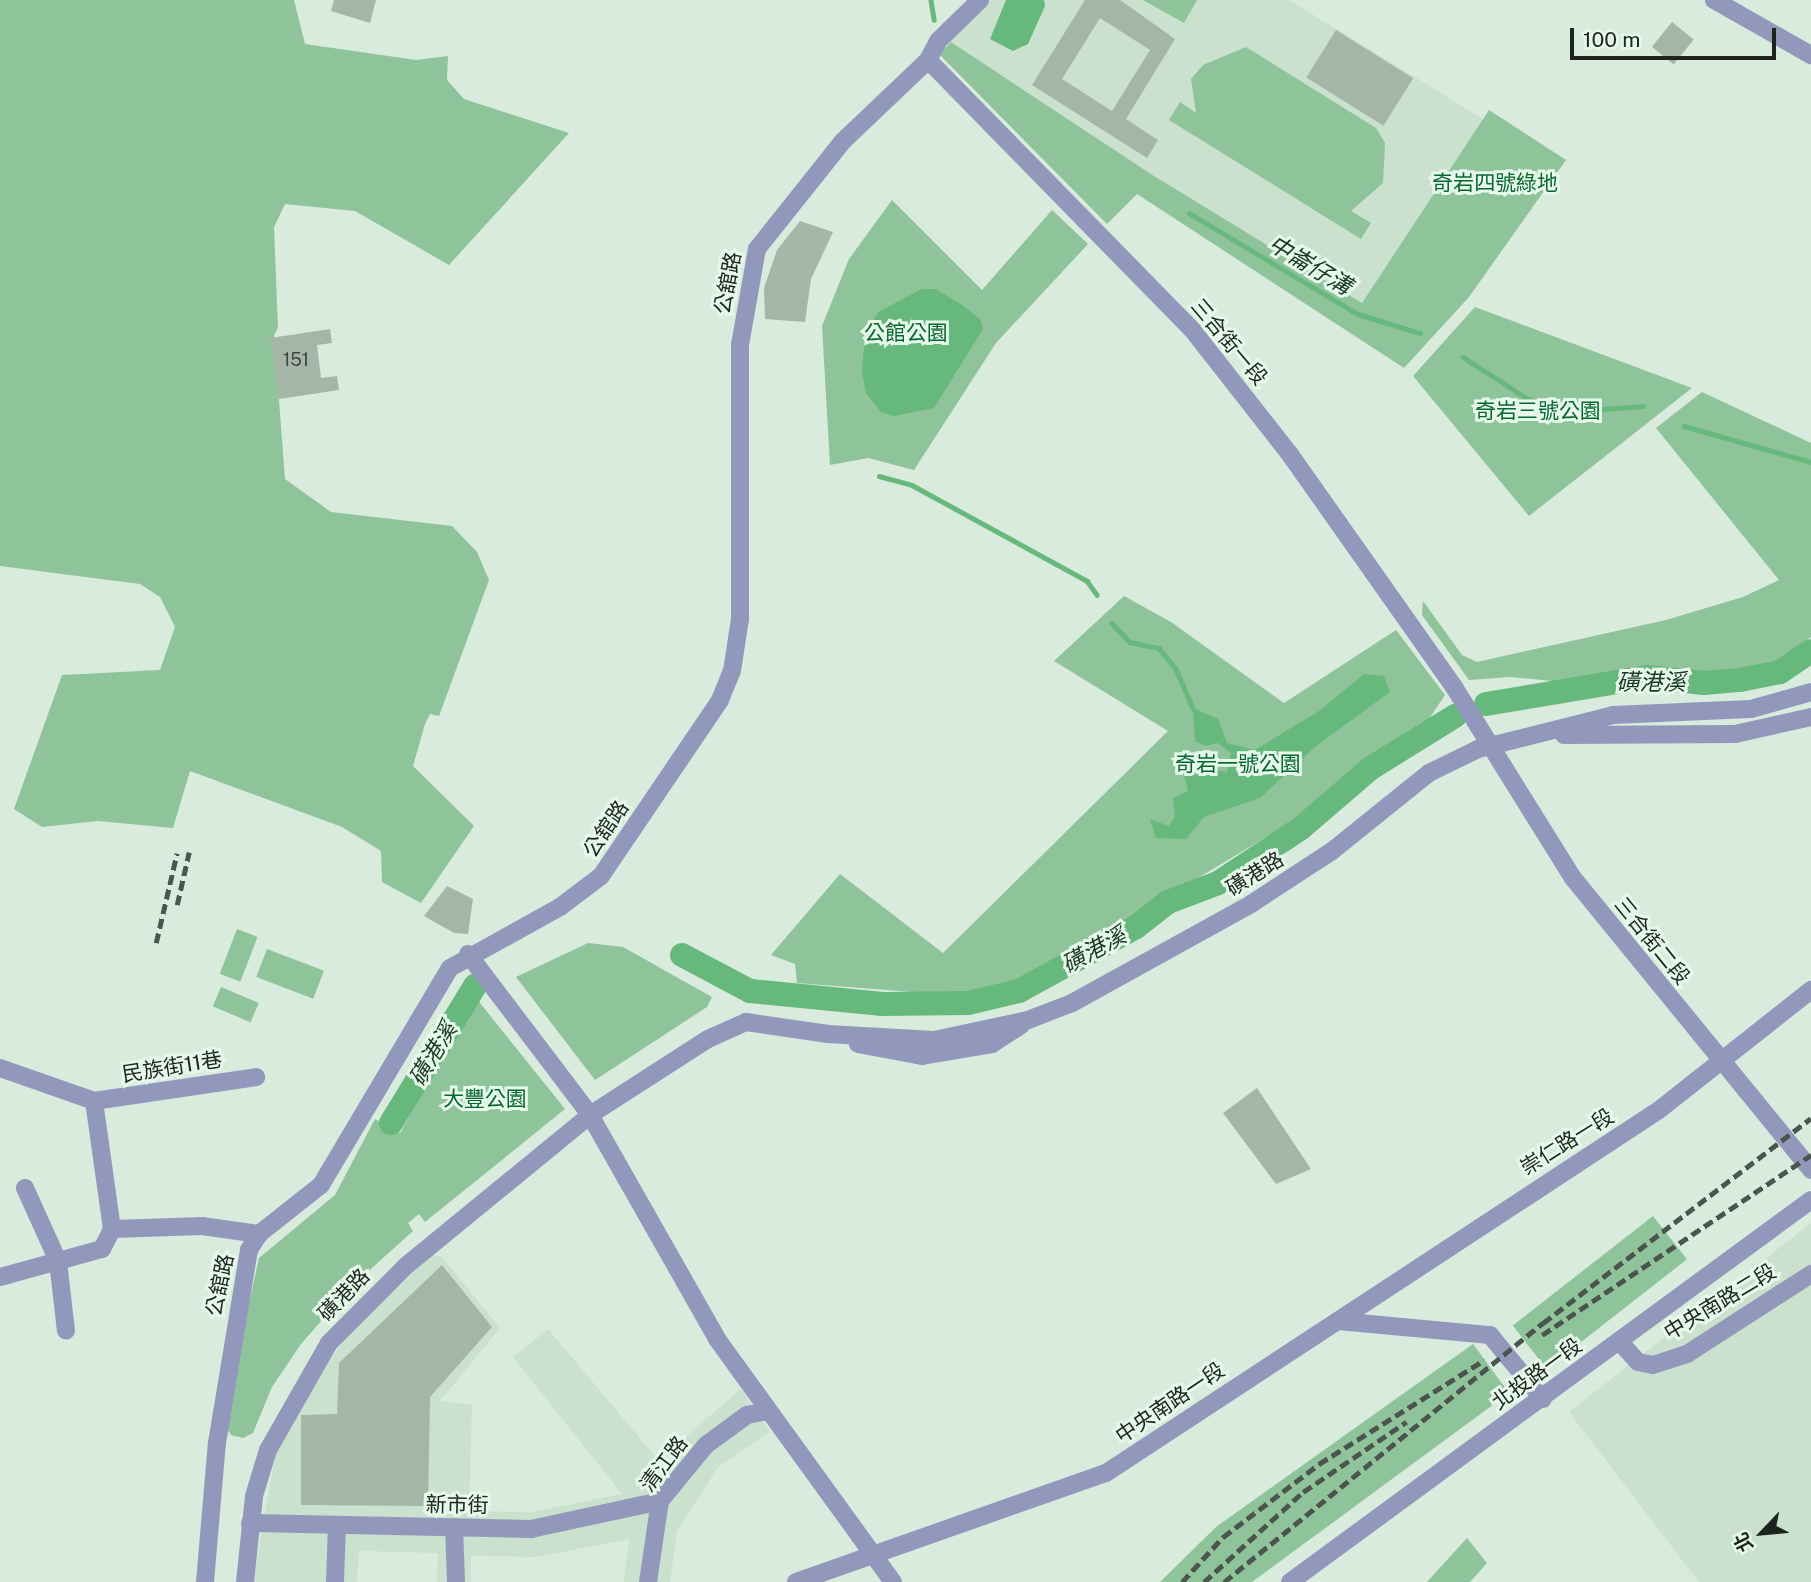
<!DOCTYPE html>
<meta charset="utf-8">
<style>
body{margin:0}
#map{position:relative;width:1811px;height:1582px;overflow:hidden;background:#d9ebdc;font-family:"Public Sans","Noto Sans TC",sans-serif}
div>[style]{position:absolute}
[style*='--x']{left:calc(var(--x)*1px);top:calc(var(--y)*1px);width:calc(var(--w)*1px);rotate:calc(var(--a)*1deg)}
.built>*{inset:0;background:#c9e1cd}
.green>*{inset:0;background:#8fc39a;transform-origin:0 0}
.water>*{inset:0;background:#67b87c}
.stream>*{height:4.5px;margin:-2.25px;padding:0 2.25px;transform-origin:2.25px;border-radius:2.25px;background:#67b87c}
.river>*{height:24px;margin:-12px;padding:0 12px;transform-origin:12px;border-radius:12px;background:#67b87c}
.building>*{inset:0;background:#a5b6a8;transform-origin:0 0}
.minor>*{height:18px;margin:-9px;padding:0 9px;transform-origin:9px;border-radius:9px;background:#9298bc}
.rail>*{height:4.5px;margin-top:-2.25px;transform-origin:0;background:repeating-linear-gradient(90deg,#4b554d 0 10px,transparent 0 15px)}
span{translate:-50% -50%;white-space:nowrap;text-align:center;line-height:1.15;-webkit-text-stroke:6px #e6f8ea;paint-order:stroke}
.number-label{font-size:18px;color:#3f4840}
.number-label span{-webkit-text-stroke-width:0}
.park-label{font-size:21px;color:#086730}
.street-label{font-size:21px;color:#1d241e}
.water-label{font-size:23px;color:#183a22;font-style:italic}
.north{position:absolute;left:1727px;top:1498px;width:70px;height:70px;-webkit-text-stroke:5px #e6f8ea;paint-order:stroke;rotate:244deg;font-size:19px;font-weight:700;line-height:28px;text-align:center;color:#1d241e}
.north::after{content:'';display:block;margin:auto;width:24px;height:32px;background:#1d241e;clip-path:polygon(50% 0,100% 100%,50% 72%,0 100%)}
.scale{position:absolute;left:1570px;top:28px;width:206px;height:32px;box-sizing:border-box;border:4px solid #1d241e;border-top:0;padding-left:9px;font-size:21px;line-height:24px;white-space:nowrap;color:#1d241e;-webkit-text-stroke:5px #e6f8ea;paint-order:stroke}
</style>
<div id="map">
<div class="built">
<div style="clip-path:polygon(991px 0,1289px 0,1483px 119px,1362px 303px,1154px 176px,950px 41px)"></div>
<div style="clip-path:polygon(1811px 1223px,1811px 1582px,1699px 1582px,1569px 1412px)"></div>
<div style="clip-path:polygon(432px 1255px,441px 1256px,500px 1328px,440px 1401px,472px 1405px,469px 1511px,532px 1512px,622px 1494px,513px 1357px,548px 1329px,664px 1467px,689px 1434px,741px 1389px,770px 1432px,718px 1467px,677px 1531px,670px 1582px,624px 1582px,629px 1539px,536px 1557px,471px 1556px,471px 1582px,437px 1582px,438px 1553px,359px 1551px,357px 1582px,253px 1582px,276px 1451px,306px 1393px,348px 1335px)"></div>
</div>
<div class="green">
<div style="clip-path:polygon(0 0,294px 0,305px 44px,416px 60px,448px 56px,447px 80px,464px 99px,569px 133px,449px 265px,355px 211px,285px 204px,274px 227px,278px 328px,274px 335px,285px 479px,331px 512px,452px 526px,477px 552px,489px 580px,439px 716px,430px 714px,425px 724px,413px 766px,474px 826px,421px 903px,382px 882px,381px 851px,342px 827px,190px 771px,173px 828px,98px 821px,42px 827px,14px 809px,62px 675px,160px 670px,175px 627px,160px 597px,140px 584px,0 566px)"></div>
<div style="clip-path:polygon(1143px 0,1197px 0,1184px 23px)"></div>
<div style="clip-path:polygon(951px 42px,1154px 176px,1362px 303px,1489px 110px,1566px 160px,1469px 297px,1404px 368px,1137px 194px,1107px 224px,939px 54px)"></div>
<div style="clip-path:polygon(1246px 47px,1376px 128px,1385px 143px,1383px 183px,1351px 211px,1371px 223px,1361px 239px,1169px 120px,1180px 102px,1196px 113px,1191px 79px,1203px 65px)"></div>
<div style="clip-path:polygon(892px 200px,982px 290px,1052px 210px,1088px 244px,996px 343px,914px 470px,868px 458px,830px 465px,822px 326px,849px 259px)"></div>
<div style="clip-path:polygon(1475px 307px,1692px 388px,1529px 516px,1413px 376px)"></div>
<div style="clip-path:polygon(1702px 392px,1811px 443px,1811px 637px,1774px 663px,1737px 671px,1648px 673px,1629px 683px,1604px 686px,1510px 677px,1469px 680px,1422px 615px,1423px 601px,1462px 655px,1477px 662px,1666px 620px,1743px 597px,1779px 580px,1656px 428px)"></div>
<div style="clip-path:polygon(1124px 596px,1171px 622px,1284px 703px,1396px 630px,1445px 695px,1427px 722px,1356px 769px,1301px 816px,1022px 984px,964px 996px,797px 983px,795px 964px,771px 955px,840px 874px,943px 953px,1168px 731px,1054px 661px)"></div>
<div style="left:237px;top:929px;width:22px;height:48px;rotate:21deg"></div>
<div style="clip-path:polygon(588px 943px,623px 947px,712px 997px,707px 1007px,595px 1080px,516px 977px)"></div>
<div style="left:267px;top:949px;width:61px;height:30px;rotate:21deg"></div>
<div style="left:221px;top:987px;width:41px;height:21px;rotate:23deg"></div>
<div style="clip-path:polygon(476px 998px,565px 1109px,425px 1222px,419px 1214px,408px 1223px,413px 1231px,353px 1285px,301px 1344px,272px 1387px,253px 1433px,243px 1438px,231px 1435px,223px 1422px,259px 1258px,335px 1195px,375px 1119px,400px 1133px)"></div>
<div style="left:1653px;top:1216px;width:55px;height:178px;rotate:52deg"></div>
<div style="clip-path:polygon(1473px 1344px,1509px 1393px,1252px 1582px,1160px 1582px,1216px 1527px)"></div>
<div style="clip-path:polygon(1467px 1538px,1487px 1563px,1470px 1582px,1427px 1582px)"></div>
</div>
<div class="water">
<div style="clip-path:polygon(1006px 0,1044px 0,1045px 6px,1028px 44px,1013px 51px,990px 39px)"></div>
<div style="clip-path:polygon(922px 289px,936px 289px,962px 305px,980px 319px,983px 329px,934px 408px,894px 416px,881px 412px,866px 393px,862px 371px,865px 338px,878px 312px)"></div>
<div style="clip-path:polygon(1364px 674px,1384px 676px,1390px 692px,1316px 746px,1260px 798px,1204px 817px,1186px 839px,1156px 838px,1150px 819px,1169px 826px,1175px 816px,1173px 798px,1188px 791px,1182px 767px,1187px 764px,1202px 776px,1211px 769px,1227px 772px,1231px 753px,1218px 743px,1206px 746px,1195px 741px,1193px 708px,1218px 719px,1227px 743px,1255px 750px,1319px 711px)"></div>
</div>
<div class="stream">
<div style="--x:931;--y:0;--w:20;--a:81"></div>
<div style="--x:1189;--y:213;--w:197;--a:30.9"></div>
<div style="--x:1358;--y:314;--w:65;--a:17"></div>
<div style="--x:1463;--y:357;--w:77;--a:32.9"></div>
<div style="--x:1528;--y:399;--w:38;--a:20"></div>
<div style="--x:1564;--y:412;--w:79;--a:-4.3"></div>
<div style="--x:1684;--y:426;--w:132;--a:15.8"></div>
<div style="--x:879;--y:476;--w:34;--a:15"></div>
<div style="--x:912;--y:485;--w:200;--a:28.7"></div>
<div style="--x:1087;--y:581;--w:17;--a:54"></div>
<div style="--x:1112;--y:623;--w:26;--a:47"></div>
<div style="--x:1130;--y:642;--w:30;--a:12"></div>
<div style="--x:1159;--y:648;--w:27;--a:51"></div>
<div style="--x:1176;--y:669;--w:43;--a:66.4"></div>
</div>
<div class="river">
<div style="--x:1486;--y:704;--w:164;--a:-9.5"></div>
<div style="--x:1648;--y:677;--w:56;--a:6.1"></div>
<div style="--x:1704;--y:683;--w:36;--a:-5"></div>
<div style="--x:1740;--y:680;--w:41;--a:-11.3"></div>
<div style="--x:1780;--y:672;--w:37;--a:-34"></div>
<div style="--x:682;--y:955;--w:77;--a:27.9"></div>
<div style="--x:750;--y:991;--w:133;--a:5.6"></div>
<div style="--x:882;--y:1004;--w:86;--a:-0.7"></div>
<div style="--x:968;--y:1003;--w:52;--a:-13.2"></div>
<div style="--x:1019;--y:991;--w:133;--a:-28.7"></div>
<div style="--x:1136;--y:927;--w:41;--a:-38"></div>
<div style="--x:1168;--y:902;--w:53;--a:-20.8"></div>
<div style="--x:1218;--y:883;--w:98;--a:-33.4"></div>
<div style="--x:1300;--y:829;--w:94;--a:-40.7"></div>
<div style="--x:1371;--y:768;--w:99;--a:-31.8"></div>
<div style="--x:391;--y:1123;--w:161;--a:-58.5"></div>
</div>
<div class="building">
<div style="clip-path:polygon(334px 0,376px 0,370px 23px,331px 11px)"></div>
<div style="clip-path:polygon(evenodd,1085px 0,1120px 0,1175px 39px,1126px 119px,1158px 140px,1147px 158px,1032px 85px,1085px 0,1100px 18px,1150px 50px,1112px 111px,1062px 79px,1100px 18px)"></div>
<div style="left:1672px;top:22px;width:28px;height:32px;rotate:39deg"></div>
<div style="left:1336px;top:30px;width:91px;height:56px;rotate:32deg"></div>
<div style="clip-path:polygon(800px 221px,833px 232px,811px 279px,805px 322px,765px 319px,764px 288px,777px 250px)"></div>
<div style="clip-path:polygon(330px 329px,332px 343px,317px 345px,321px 378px,337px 376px,339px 390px,279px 399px,270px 338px)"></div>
<div style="clip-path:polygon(447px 886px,473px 899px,468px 934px,454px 933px,424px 916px)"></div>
<div style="clip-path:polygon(1257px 1088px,1311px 1169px,1276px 1184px,1223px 1113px)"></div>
<div style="clip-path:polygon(442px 1265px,492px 1327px,430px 1397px,428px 1506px,301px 1505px,301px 1415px,337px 1414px,339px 1363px)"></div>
</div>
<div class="minor">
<div style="--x:1714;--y:0;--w:112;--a:29.6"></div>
<div style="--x:928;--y:60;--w:380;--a:45.6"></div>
<div style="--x:1194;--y:332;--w:154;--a:51.9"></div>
<div style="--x:1289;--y:453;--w:286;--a:54.8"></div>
<div style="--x:1454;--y:687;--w:225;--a:58.1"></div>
<div style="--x:1573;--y:878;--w:377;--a:50.8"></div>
<div style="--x:1564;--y:735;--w:171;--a:-0.3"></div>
<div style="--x:1735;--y:734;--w:78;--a:-12.6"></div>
<div style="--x:468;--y:954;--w:202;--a:52.8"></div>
<div style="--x:590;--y:1115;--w:257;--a:60.4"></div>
<div style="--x:717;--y:1339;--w:300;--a:54.1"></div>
<div style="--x:858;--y:1044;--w:65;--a:10.6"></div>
<div style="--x:922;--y:1056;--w:71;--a:-9.7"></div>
<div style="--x:992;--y:1044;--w:35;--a:-33"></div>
<div style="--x:0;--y:1068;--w:100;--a:19.3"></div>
<div style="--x:94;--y:1101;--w:164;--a:-8.4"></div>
<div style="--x:94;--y:1101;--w:129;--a:82"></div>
<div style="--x:25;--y:1188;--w:80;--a:65.7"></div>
<div style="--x:58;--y:1261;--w:70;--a:83.5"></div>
<div style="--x:112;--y:1229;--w:90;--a:-1.9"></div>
<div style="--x:202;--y:1226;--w:58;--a:8"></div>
<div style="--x:0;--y:1277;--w:106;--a:-15.4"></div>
<div style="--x:102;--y:1249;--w:22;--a:-63"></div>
<div style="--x:1338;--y:1321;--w:153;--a:5.3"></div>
<div style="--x:1490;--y:1335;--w:83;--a:50.4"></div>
<div style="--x:1619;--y:1341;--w:28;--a:48"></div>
<div style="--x:1638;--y:1362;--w:15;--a:11"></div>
<div style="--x:1653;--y:1365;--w:36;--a:-18"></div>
<div style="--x:1687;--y:1354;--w:148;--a:-32.8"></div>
<div style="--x:250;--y:1523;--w:281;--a:1.2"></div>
<div style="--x:531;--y:1529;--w:132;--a:-12.2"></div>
<div style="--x:454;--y:1527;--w:55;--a:87.9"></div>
<div style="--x:205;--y:1582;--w:140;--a:-85.1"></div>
<div style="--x:217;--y:1443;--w:196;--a:-80.6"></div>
<div style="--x:249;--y:1250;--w:19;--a:-58"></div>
<div style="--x:259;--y:1234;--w:79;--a:-38.3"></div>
<div style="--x:321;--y:1185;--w:252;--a:-59.3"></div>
<div style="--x:450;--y:968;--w:126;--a:-29"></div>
<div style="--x:560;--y:907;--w:51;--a:-37.1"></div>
<div style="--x:601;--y:876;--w:212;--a:-55.9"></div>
<div style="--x:720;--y:700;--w:31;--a:-68"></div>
<div style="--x:732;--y:671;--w:53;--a:-81.3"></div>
<div style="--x:740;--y:619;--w:274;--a:-90"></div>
<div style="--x:740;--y:345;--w:97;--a:-80"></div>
<div style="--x:757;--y:249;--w:137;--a:-51.5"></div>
<div style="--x:842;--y:142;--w:119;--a:-43.6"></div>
<div style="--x:928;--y:60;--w:21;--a:-62"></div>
<div style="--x:938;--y:41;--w:59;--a:-44.3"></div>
<div style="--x:245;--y:1582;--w:86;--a:-84"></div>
<div style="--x:254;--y:1496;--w:48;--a:-73.1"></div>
<div style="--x:268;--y:1450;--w:123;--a:-60.3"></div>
<div style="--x:329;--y:1343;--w:110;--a:-45"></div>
<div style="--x:407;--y:1265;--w:237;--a:-39.3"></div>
<div style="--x:590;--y:1115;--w:140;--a:-32.8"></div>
<div style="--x:708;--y:1039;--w:42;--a:-24.1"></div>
<div style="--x:746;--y:1022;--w:83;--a:8.3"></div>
<div style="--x:828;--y:1034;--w:106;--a:3.2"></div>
<div style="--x:934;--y:1040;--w:96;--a:-12"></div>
<div style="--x:1028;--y:1020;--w:47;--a:-21.1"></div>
<div style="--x:1072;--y:1003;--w:205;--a:-28.9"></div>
<div style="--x:1251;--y:904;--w:97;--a:-33.2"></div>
<div style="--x:1332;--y:851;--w:124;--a:-38.8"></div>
<div style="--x:1429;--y:773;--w:55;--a:-26.1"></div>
<div style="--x:1478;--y:749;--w:139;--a:-14.1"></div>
<div style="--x:1613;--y:715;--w:138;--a:-2.5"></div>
<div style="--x:1751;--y:709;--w:62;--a:-15.8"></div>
<div style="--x:335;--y:1582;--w:57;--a:-88"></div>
<div style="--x:648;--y:1582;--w:82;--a:-81.6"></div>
<div style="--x:660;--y:1501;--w:72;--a:-50.6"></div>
<div style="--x:706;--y:1445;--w:51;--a:-36.2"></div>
<div style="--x:747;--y:1415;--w:21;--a:-11"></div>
<div style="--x:796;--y:1582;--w:329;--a:-19.4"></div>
<div style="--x:1106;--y:1473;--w:661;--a:-33.28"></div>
<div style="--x:1659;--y:1110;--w:194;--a:-38.3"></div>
<div style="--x:1290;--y:1582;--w:646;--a:-36.25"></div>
</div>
<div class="rail">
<div style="--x:177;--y:905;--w:54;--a:-77.2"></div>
<div style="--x:156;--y:943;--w:92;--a:-76.9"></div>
<div style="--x:1542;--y:1335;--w:324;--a:-33.8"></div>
<div style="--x:1182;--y:1582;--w:61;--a:-47.7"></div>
<div style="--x:1223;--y:1537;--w:121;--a:-37.2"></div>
<div style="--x:1319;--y:1464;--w:195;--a:-32.2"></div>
<div style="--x:1204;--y:1582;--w:134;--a:-42.3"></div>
<div style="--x:1303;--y:1492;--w:125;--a:-34.2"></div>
<div style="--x:1224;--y:1582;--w:411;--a:-39.1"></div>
<div style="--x:1543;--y:1323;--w:337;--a:-37.4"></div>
</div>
<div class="number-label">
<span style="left:296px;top:360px">151</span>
</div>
<div class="park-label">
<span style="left:1495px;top:183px">奇岩四號綠地</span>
<span style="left:906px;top:333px">公館公園</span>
<span style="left:1538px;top:411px">奇岩三號公園</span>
<span style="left:1238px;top:764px">奇岩一號公園</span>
<span style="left:485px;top:1099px">大豐公園</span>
</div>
<div class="street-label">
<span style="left:728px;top:283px;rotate:-79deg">公舘路</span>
<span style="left:1229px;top:342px;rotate:50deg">三合街一段</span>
<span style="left:606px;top:829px;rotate:-56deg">公舘路</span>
<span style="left:1255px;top:874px;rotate:-32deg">磺港路</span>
<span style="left:1652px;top:941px;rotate:51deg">三合街二段</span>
<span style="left:172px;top:1067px;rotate:-9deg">民族街11巷</span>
<span style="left:1567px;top:1142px;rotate:-32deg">崇仁路一段</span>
<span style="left:220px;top:1285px;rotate:-78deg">公舘路</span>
<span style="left:344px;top:1295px;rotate:-46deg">磺港路</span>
<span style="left:1720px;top:1302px;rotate:-31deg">中央南路二段</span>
<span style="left:1537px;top:1374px;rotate:-36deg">北投路一段</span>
<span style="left:1170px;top:1403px;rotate:-34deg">中央南路一段</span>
<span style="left:664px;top:1464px;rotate:-53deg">清江路</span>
<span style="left:457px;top:1505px;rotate:1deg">新市街</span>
</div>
<div class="water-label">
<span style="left:1310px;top:265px;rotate:31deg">中崙仔溝</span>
<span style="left:1651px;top:682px">磺港溪</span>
<span style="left:1094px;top:950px;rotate:-29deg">磺港溪</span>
<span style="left:433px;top:1054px;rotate:-59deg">磺港溪</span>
</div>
<div class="north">北</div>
<div class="scale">100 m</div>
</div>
